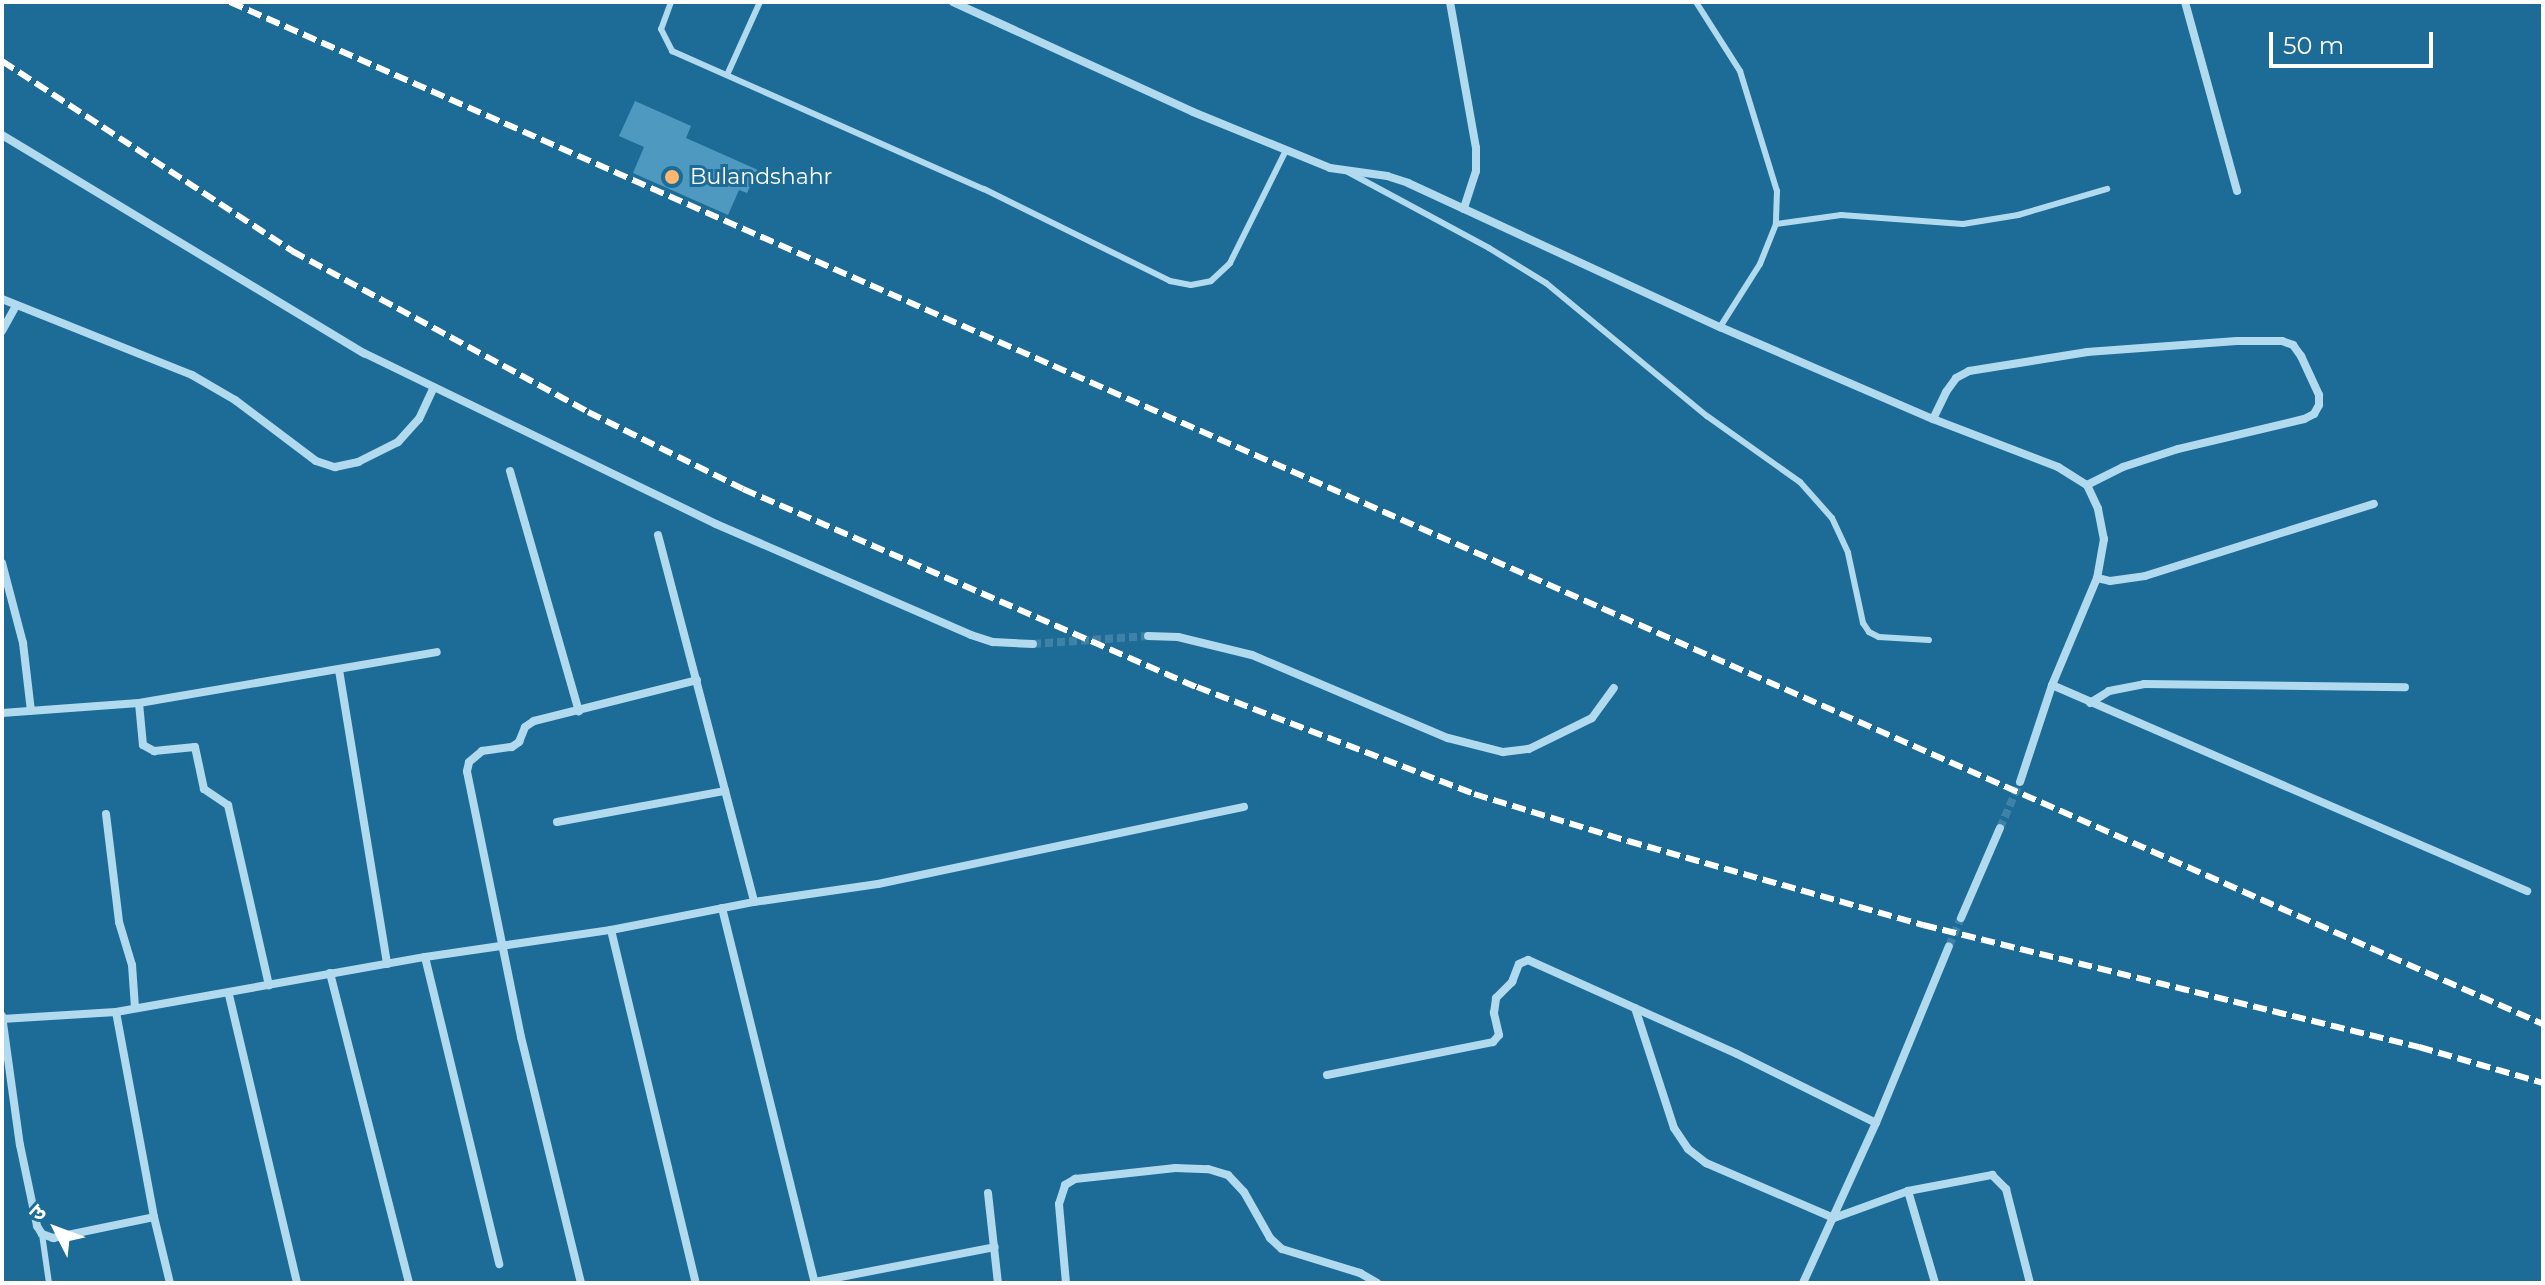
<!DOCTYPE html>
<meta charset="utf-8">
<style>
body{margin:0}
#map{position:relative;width:2545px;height:1285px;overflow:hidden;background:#1d6c97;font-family:Montserrat,"Noto Sans Devanagari",sans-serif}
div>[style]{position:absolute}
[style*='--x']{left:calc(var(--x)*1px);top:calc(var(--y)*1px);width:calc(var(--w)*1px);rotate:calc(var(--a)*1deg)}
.building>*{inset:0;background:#4e99c0}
.minor-tunnel>*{height:8px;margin-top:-4px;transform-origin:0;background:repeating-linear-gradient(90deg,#3f82a7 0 8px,transparent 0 12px)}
.service>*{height:6px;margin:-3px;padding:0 3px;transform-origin:3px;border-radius:3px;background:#b1daef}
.minor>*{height:8px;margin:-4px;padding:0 4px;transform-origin:4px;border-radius:4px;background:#b1daef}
.rail>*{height:6px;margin-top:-3px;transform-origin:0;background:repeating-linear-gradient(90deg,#fff 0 14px,transparent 0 20px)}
.dots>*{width:22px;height:22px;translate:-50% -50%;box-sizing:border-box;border:4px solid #1d6c97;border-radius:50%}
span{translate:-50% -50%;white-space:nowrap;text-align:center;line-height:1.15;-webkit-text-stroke:6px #1d6c97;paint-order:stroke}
.poi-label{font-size:22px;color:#fff}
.left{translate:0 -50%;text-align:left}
.frame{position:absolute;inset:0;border:4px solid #fff;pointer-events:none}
.north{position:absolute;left:16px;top:1189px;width:80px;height:80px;-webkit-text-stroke:6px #1d6c97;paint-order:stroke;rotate:312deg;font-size:22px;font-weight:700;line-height:32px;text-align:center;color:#fff}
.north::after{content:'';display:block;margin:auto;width:28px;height:36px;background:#fff;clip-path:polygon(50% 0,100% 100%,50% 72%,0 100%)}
.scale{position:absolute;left:2269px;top:32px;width:164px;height:36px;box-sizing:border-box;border:4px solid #fff;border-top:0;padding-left:10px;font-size:24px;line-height:28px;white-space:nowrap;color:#fff;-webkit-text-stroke:6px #1d6c97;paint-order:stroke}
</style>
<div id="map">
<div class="building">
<div style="clip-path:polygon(635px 101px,691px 126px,686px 138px,758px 170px,747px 193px,739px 190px,728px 215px,633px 173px,644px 147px,619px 136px)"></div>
</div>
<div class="minor-tunnel">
<div style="--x:1033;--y:644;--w:115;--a:-4"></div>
<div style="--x:2000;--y:828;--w:50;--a:-66.5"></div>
<div style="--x:1949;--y:946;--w:30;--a:-67"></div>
</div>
<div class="service">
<div style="--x:671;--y:2;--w:29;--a:110"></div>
<div style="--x:661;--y:29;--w:25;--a:63"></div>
<div style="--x:672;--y:51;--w:341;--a:23.9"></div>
<div style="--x:984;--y:189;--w:208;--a:26.3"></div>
<div style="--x:1170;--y:281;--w:21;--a:11"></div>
<div style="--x:1191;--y:285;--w:20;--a:-11"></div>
<div style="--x:1211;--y:281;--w:26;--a:-43"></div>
<div style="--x:1230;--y:263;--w:126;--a:-63.6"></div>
<div style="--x:1696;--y:2;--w:82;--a:57.5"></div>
<div style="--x:1740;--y:71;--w:126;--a:72.9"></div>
<div style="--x:1777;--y:191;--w:33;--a:92"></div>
<div style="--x:1776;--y:224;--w:43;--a:111.8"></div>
<div style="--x:1760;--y:264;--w:75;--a:122.4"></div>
<div style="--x:727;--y:75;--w:80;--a:-65.7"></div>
<div style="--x:1348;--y:172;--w:160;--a:28.3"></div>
<div style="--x:1489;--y:248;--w:67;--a:31.6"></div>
<div style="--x:1546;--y:283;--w:209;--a:39.6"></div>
<div style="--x:1707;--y:416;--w:114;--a:35.4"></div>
<div style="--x:1800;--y:482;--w:48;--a:48.4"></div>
<div style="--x:1832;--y:518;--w:38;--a:65"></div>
<div style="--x:1848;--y:553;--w:72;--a:77.9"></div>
<div style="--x:1863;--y:623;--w:11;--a:56"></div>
<div style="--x:1869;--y:632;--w:11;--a:27"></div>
<div style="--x:1879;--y:637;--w:50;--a:3.4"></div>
<div style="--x:1776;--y:224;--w:66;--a:-7.9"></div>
<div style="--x:1841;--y:215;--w:122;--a:4.2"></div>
<div style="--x:1963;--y:224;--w:56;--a:-9.3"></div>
<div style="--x:2018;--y:215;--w:93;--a:-16.3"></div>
<div style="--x:42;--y:1234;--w:49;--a:81.9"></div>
</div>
<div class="minor">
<div style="--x:953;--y:2;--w:264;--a:24.6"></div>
<div style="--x:1193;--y:112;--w:148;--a:22.2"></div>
<div style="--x:1330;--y:168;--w:58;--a:8"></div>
<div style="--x:1387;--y:176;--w:22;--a:18"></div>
<div style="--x:1408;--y:183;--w:344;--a:24.8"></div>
<div style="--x:1720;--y:327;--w:232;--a:23.4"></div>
<div style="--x:1933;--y:419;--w:134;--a:21"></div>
<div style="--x:2058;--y:467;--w:34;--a:32"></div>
<div style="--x:2087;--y:485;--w:26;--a:65"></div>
<div style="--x:2098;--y:509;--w:31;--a:79"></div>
<div style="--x:2104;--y:539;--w:40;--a:100"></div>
<div style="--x:2097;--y:578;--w:116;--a:112.8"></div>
<div style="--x:2052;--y:685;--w:518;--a:23.45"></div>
<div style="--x:1450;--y:2;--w:148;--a:79.9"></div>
<div style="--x:1476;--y:148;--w:23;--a:90"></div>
<div style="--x:1476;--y:171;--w:40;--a:108"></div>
<div style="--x:2185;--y:2;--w:196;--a:74.6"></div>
<div style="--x:2;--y:135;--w:423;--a:31.1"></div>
<div style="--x:364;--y:353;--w:391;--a:25.9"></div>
<div style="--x:716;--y:524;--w:278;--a:23.5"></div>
<div style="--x:971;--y:635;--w:23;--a:18"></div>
<div style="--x:993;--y:642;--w:40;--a:2.9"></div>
<div style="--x:2;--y:299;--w:205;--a:21.8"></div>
<div style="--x:192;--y:375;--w:50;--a:30.2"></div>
<div style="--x:235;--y:400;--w:101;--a:37"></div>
<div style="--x:316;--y:461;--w:20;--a:18"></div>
<div style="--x:335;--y:467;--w:24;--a:-12"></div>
<div style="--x:358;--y:462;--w:45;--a:-26.6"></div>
<div style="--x:398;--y:442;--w:31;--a:-48"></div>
<div style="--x:419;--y:419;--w:35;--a:-65"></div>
<div style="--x:2;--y:331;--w:29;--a:-61"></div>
<div style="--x:1933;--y:419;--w:30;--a:-64"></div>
<div style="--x:1946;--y:392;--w:17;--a:-54"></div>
<div style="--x:1956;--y:378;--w:15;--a:-28"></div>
<div style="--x:1969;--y:371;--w:120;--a:-9.1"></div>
<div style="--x:2087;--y:352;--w:150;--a:-4.2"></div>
<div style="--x:2237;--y:341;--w:45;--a:0"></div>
<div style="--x:2282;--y:341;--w:12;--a:20"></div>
<div style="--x:2293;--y:345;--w:14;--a:54"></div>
<div style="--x:2301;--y:356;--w:43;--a:65.2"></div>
<div style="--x:2319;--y:395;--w:10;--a:90"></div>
<div style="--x:2319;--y:405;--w:10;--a:119"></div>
<div style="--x:2314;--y:414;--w:11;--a:153"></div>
<div style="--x:2304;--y:419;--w:130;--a:166.6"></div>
<div style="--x:2178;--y:449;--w:58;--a:161.9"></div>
<div style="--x:2123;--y:467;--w:40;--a:153.4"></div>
<div style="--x:510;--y:471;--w:250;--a:74"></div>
<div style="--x:658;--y:535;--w:379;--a:75.3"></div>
<div style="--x:2;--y:563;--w:83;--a:75.3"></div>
<div style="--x:23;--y:643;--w:68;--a:83.3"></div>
<div style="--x:2097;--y:578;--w:13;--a:13"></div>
<div style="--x:2110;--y:581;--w:35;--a:-8"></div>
<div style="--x:2145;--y:576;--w:240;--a:-17.5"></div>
<div style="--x:1148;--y:636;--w:30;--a:2"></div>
<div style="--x:1178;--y:637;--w:76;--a:13.7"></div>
<div style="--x:1252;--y:655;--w:213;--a:23"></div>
<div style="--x:1448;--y:738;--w:57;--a:14.3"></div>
<div style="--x:1503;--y:752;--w:26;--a:-7"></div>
<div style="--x:1529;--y:749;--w:70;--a:-26.2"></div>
<div style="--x:1592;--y:718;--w:37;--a:-54"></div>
<div style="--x:339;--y:670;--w:298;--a:80.7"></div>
<div style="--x:139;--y:703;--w:42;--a:84.6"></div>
<div style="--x:143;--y:745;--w:13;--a:29"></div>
<div style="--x:154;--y:751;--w:41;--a:-5.6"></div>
<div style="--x:195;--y:747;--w:43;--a:77.9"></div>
<div style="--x:204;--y:789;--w:29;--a:34"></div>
<div style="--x:228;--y:805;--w:185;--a:77.2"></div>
<div style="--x:2090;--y:703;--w:22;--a:-32"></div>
<div style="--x:2109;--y:691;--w:36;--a:-11"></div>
<div style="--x:2144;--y:684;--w:261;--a:0.7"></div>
<div style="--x:2;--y:713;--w:137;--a:-4.2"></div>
<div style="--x:139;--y:703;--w:302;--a:-9.7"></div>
<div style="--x:2020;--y:782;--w:102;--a:-71.7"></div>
<div style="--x:106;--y:814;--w:109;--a:83.1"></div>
<div style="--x:119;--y:922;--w:45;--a:73.2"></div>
<div style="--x:132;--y:965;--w:43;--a:86"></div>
<div style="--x:557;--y:822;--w:171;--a:-10.5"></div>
<div style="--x:722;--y:908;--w:386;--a:76.1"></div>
<div style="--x:1961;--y:918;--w:98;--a:-66.6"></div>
<div style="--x:611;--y:930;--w:363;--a:76.5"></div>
<div style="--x:425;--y:957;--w:316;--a:76.4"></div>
<div style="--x:330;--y:973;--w:320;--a:75.7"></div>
<div style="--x:229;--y:995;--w:296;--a:76.7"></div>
<div style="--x:1635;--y:1008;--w:126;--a:72"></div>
<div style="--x:1674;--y:1128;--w:25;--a:56"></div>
<div style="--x:1688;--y:1149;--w:23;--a:38"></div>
<div style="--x:1706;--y:1163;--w:139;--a:23.3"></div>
<div style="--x:1834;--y:1218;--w:79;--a:-20"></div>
<div style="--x:1908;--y:1191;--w:86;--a:-10.8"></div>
<div style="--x:1992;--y:1175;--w:20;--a:45"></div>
<div style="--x:2006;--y:1189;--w:97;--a:75.7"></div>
<div style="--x:116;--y:1012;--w:208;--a:79.5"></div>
<div style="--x:154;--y:1217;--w:68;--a:76.4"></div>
<div style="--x:2;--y:1016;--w:130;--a:82.1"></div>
<div style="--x:20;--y:1145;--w:83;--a:78.1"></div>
<div style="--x:37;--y:1226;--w:9;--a:58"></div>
<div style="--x:42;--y:1234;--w:12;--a:20"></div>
<div style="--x:53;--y:1238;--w:103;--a:-11.7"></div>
<div style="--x:2;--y:1019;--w:114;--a:-3.5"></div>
<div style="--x:116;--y:1012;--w:314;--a:-10.1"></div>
<div style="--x:425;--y:957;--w:188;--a:-8.3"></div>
<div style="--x:611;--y:930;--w:146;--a:-11.1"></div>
<div style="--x:754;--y:902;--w:125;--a:-8.3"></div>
<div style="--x:878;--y:884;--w:374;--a:-11.9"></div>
<div style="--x:1327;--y:1075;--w:169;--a:-11.2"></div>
<div style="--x:1493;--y:1042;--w:9;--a:-49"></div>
<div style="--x:1499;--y:1035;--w:23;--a:-103"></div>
<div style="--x:1494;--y:1013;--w:15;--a:-82"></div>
<div style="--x:1496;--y:998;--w:23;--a:-45"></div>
<div style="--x:1512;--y:982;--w:19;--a:-69"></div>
<div style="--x:1519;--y:964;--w:10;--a:-24"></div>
<div style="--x:1528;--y:960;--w:229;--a:24.2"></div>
<div style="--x:1737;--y:1054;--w:155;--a:26.4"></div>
<div style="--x:1908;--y:1191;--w:96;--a:73.6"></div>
<div style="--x:988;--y:1193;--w:91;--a:83.7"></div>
<div style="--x:815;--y:1282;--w:183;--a:-11"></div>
<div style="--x:581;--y:1283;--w:253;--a:-103.7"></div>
<div style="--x:521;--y:1037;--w:271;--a:-101.5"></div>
<div style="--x:467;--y:771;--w:9;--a:-77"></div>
<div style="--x:469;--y:762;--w:17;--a:-40"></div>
<div style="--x:482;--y:751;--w:30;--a:-8"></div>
<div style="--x:512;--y:747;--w:9;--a:-36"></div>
<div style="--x:519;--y:742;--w:16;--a:-68"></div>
<div style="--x:525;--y:727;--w:11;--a:-34"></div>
<div style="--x:534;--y:721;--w:168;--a:-14.1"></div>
<div style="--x:1066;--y:1283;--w:79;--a:-95.1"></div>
<div style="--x:1059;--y:1204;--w:20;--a:-72"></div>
<div style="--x:1065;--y:1185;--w:12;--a:-31"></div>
<div style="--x:1075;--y:1179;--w:101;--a:-6.3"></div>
<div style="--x:1175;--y:1168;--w:33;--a:2"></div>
<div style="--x:1208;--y:1169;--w:21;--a:17"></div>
<div style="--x:1228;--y:1175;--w:23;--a:47"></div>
<div style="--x:1244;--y:1192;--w:53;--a:60.5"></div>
<div style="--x:1270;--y:1238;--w:16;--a:43"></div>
<div style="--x:1282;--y:1249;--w:82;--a:17.1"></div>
<div style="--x:1360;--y:1273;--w:20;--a:30"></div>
<div style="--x:1803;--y:1283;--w:176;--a:-65.5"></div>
<div style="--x:1876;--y:1123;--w:191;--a:-67.6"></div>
</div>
<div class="rail">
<div style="--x:230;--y:2;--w:2529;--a:23.84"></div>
<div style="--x:2;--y:61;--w:347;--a:33.2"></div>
<div style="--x:292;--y:251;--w:337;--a:28.5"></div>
<div style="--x:588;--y:412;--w:173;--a:26.4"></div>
<div style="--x:743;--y:489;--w:495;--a:23.6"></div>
<div style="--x:1197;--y:687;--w:297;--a:21.1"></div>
<div style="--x:1474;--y:794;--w:161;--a:17"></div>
<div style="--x:1628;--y:841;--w:307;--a:15.9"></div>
<div style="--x:1923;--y:925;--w:511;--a:13.82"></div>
<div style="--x:2419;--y:1047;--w:129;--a:16.2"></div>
</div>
<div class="dots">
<div style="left:672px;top:177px;background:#ffb770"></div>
</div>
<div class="poi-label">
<span class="left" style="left:690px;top:177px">Bulandshahr</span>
</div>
<div class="frame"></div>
<div class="north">उ</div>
<div class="scale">50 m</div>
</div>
